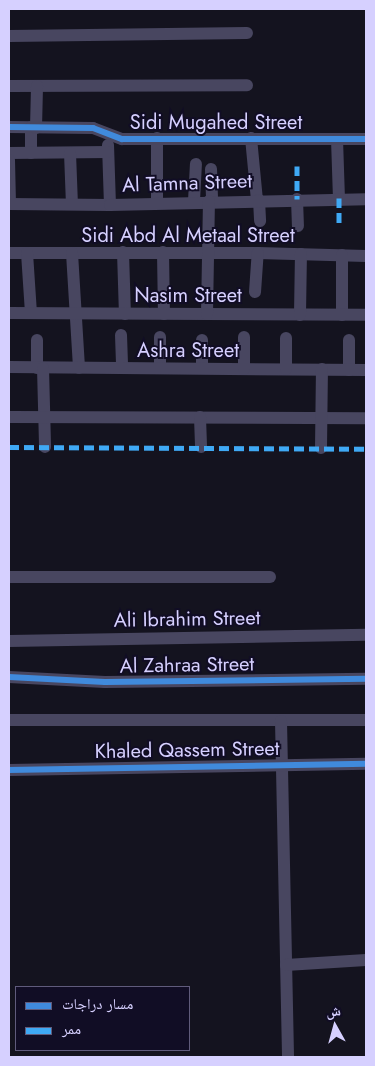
<!DOCTYPE html>
<meta charset="utf-8">
<style>
body{margin:0}
#map{position:relative;width:375px;height:1066px;overflow:hidden;background:#14131f;font-family:Jost,"Noto Naskh Arabic",sans-serif}
div>[style]{position:absolute}
[style*='--x']{left:calc(var(--x)*1px);top:calc(var(--y)*1px);width:calc(var(--w)*1px);rotate:calc(var(--a)*1deg)}
.street>*{height:12px;margin:-6px;padding:0 6px;transform-origin:6px;border-radius:6px;background:#484660}
.quiet>*{height:5px;margin-top:-2.5px;transform-origin:0;background:repeating-linear-gradient(90deg,#3fa9f5 0 10px,transparent 0 15px)}
.cycleway>*{height:6px;margin:-3px;padding:0 3px;transform-origin:3px;border-radius:3px;background:#408adc}
span{translate:-50% -50%;white-space:nowrap;text-align:center;line-height:1.15;-webkit-text-stroke:4px #110d25;paint-order:stroke}
.street-label{font-size:20px;color:#d6d0ff}
.frame{position:absolute;inset:0;border:10px solid #d6d0ff;pointer-events:none}
.legend{position:absolute;left:15px;top:986px;width:175px;height:65px;box-sizing:border-box;background:#110d25;border:1px solid #605b7c;margin:0;padding:6px 9px;list-style:none;font-size:15px;color:#d6d0ff}
.legend li{display:flex;align-items:center;gap:10px;height:25px}
.legend b{width:25px;border:1px solid #605b7c}
.north{position:absolute;left:310px;top:1001px;width:50px;height:50px;-webkit-text-stroke:4px #110d25;paint-order:stroke;rotate:353deg;font-size:14px;font-weight:700;line-height:20px;text-align:center;color:#d6d0ff}
.north::after{content:'';display:block;margin:auto;width:18px;height:22px;background:#d6d0ff;clip-path:polygon(50% 0,100% 100%,50% 72%,0 100%)}
</style>
<div id="map">
<div class="street">
<div style="--x:9;--y:36;--w:238;--a:-0.7"></div>
<div style="--x:9;--y:86;--w:238;--a:-0.2"></div>
<div style="--x:9;--y:127;--w:84;--a:0.7"></div>
<div style="--x:93;--y:128;--w:31;--a:21"></div>
<div style="--x:122;--y:139;--w:244;--a:0"></div>
<div style="--x:31;--y:127;--w:26;--a:90"></div>
<div style="--x:36;--y:128;--w:42;--a:-88.6"></div>
<div style="--x:251;--y:138;--w:62;--a:84.5"></div>
<div style="--x:337;--y:139;--w:59;--a:88.1"></div>
<div style="--x:108;--y:145;--w:60;--a:88.1"></div>
<div style="--x:9;--y:153;--w:99;--a:-0.6"></div>
<div style="--x:70;--y:153;--w:51;--a:87.8"></div>
<div style="--x:9;--y:160;--w:44;--a:88.7"></div>
<div style="--x:211;--y:169;--w:32;--a:88"></div>
<div style="--x:297;--y:199;--w:27;--a:88"></div>
<div style="--x:259;--y:200;--w:21;--a:87"></div>
<div style="--x:194;--y:201;--w:37;--a:-87"></div>
<div style="--x:157;--y:203;--w:65;--a:-90"></div>
<div style="--x:9;--y:204;--w:101;--a:0.6"></div>
<div style="--x:110;--y:205;--w:256;--a:-1.3"></div>
<div style="--x:123;--y:252;--w:62;--a:88.2"></div>
<div style="--x:163;--y:252;--w:62;--a:89.1"></div>
<div style="--x:9;--y:253;--w:249;--a:0"></div>
<div style="--x:258;--y:253;--w:108;--a:1.6"></div>
<div style="--x:27;--y:253;--w:60;--a:86.2"></div>
<div style="--x:72;--y:253;--w:115;--a:86.5"></div>
<div style="--x:342;--y:255;--w:60;--a:90"></div>
<div style="--x:255;--y:292;--w:39;--a:-86"></div>
<div style="--x:9;--y:313;--w:357;--a:0.3"></div>
<div style="--x:207;--y:314;--w:113;--a:-89"></div>
<div style="--x:300;--y:315;--w:61;--a:-89.1"></div>
<div style="--x:121;--y:335;--w:33;--a:88"></div>
<div style="--x:160;--y:337;--w:31;--a:90"></div>
<div style="--x:37;--y:340;--w:28;--a:90"></div>
<div style="--x:202;--y:340;--w:28;--a:90"></div>
<div style="--x:349;--y:340;--w:30;--a:90"></div>
<div style="--x:9;--y:367;--w:357;--a:0.5"></div>
<div style="--x:43;--y:368;--w:79;--a:88.5"></div>
<div style="--x:244;--y:369;--w:32;--a:-90"></div>
<div style="--x:286;--y:369;--w:31;--a:-90"></div>
<div style="--x:9;--y:417;--w:357;--a:0.2"></div>
<div style="--x:200;--y:417;--w:30;--a:88"></div>
<div style="--x:321;--y:448;--w:79;--a:-89.3"></div>
<div style="--x:9;--y:577;--w:261;--a:0"></div>
<div style="--x:9;--y:641;--w:357;--a:-1"></div>
<div style="--x:9;--y:677;--w:96;--a:3"></div>
<div style="--x:105;--y:682;--w:261;--a:-0.7"></div>
<div style="--x:9;--y:720;--w:357;--a:0"></div>
<div style="--x:281;--y:721;--w:336;--a:88.8"></div>
<div style="--x:9;--y:770;--w:357;--a:-1"></div>
<div style="--x:286;--y:965;--w:80;--a:-3.6"></div>
</div>
<div class="quiet">
<div style="--x:297;--y:166;--w:33;--a:90"></div>
<div style="--x:339;--y:198;--w:29;--a:90"></div>
<div style="--x:9;--y:447;--w:357;--a:0.3"></div>
</div>
<div class="cycleway">
<div style="--x:9;--y:127;--w:84;--a:0.7"></div>
<div style="--x:93;--y:128;--w:31;--a:21"></div>
<div style="--x:122;--y:139;--w:244;--a:0"></div>
<div style="--x:9;--y:677;--w:96;--a:3"></div>
<div style="--x:105;--y:682;--w:261;--a:-0.7"></div>
<div style="--x:9;--y:770;--w:357;--a:-1"></div>
</div>
<div class="street-label">
<span style="left:216px;top:122px">Sidi Mugahed Street</span>
<span style="left:187px;top:183px;rotate:-2deg">Al Tamna Street</span>
<span style="left:188px;top:235px">Sidi Abd Al Metaal Street</span>
<span style="left:188px;top:295px">Nasim Street</span>
<span style="left:188px;top:350px">Ashra Street</span>
<span style="left:187px;top:619px;rotate:-1deg">Ali Ibrahim Street</span>
<span style="left:187px;top:665px;rotate:-1deg">Al Zahraa Street</span>
<span style="left:187px;top:750px;rotate:-1deg">Khaled Qassem Street</span>
</div>
<div class="frame"></div>
<ul class="legend">
<li><b style="height:6px;background:#408adc"></b>مسار دراجات</li>
<li><b style="height:6px;background:#3fa9f5"></b>ممر</li>
</ul>
<div class="north">ش</div>
</div>
